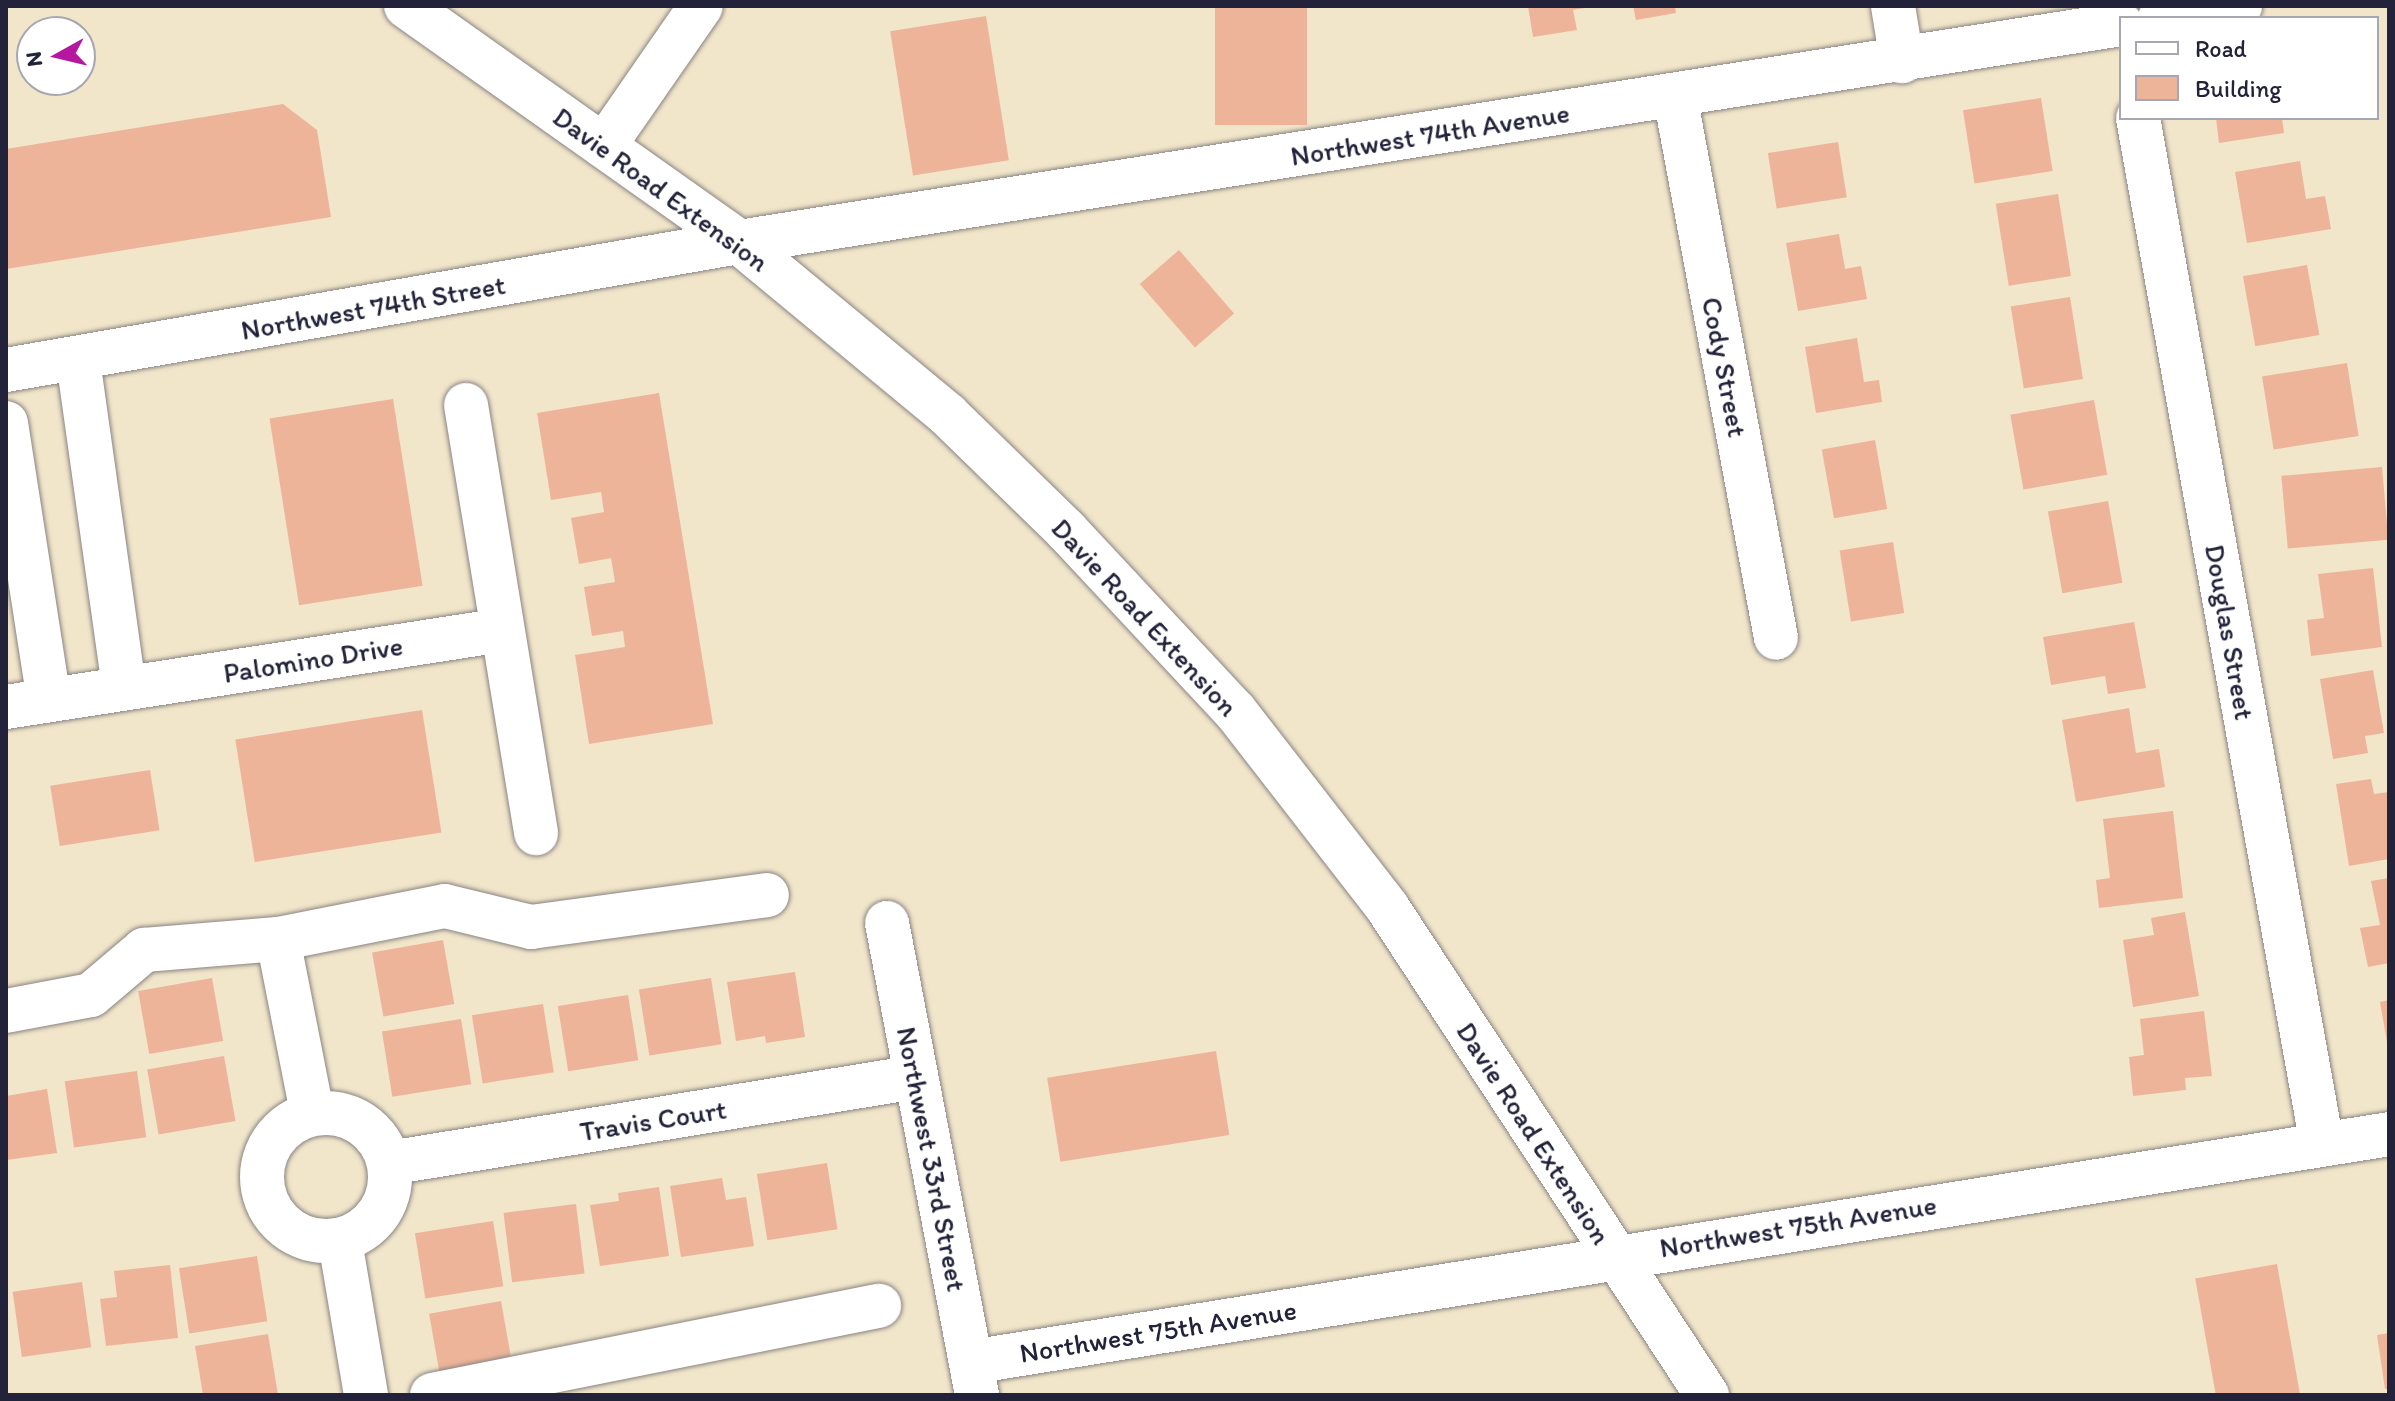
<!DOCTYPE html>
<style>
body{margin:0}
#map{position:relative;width:2395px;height:1401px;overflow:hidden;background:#f1e5ca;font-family:Itim,sans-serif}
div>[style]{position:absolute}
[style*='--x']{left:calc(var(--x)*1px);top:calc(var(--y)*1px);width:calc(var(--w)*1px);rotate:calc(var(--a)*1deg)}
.building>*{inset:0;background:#edb49a;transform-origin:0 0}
.roads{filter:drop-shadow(0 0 2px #8a8482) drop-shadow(0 0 2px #8a8482)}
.minor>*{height:44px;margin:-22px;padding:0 22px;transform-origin:22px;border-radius:22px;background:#fff}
.minor>.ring{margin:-22px;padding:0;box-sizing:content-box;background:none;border:44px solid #fff;border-radius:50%}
.major>*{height:44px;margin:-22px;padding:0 22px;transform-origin:22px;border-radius:22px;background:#fff}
span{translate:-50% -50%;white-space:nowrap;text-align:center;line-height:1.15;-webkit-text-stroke:8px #fff;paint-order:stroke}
.street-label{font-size:28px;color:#22223b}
.frame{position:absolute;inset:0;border:8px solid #22223b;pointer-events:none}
.legend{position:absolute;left:2119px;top:16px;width:260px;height:104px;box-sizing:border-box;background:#fff;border:2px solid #a7a7b1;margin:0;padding:10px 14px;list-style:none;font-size:24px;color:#22223b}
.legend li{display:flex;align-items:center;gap:16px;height:40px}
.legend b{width:40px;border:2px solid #a7a7b1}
.north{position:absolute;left:16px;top:16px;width:80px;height:80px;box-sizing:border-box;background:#fff;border:2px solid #a7a7b1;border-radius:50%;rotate:262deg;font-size:22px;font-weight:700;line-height:32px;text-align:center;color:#22223b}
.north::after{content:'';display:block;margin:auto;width:28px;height:36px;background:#b5179e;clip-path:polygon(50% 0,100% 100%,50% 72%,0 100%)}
</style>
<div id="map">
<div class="building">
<div style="left:1215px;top:6px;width:92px;height:119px"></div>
<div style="clip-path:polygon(1528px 6px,1585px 6px,1585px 8px,1573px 10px,1577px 30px,1533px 37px)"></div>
<div style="clip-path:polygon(1633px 6px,1675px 6px,1676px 13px,1636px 20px)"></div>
<div style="left:986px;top:16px;width:146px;height:97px;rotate:81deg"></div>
<div style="left:2041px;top:98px;width:74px;height:79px;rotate:81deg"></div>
<div style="clip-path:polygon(283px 104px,317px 130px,331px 217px,6px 269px,6px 149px)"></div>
<div style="clip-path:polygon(2216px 118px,2282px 118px,2284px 133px,2219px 143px)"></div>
<div style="left:1838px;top:142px;width:56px;height:71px;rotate:81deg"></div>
<div style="clip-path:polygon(2300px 161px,2306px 199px,2325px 196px,2331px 229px,2247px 243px,2235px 172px)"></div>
<div style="left:2058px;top:194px;width:83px;height:63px;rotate:81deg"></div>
<div style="clip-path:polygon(1839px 234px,1845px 269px,1861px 266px,1867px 299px,1798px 311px,1786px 243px)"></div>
<div style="left:1179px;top:250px;width:84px;height:52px;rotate:49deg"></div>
<div style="left:2307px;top:265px;width:71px;height:65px;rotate:80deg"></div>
<div style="left:2070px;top:297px;width:83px;height:60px;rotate:81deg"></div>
<div style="clip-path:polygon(1857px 338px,1864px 382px,1879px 380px,1882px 402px,1816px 413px,1805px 347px)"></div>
<div style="left:2347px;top:363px;width:74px;height:86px;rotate:81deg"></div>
<div style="clip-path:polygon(659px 393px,713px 724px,589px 744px,575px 655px,625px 647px,623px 631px,592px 636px,584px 587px,615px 582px,611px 558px,579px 564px,571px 518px,604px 512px,601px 492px,551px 500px,537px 413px)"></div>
<div style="left:393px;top:399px;width:189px;height:125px;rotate:81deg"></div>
<div style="left:2094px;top:400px;width:76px;height:85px;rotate:80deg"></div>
<div style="left:1875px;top:440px;width:70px;height:54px;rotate:80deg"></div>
<div style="left:2382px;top:467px;width:73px;height:101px;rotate:85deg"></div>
<div style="left:2108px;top:501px;width:83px;height:61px;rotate:80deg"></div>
<div style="left:1893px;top:542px;width:72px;height:54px;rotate:81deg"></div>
<div style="clip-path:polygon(2373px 568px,2382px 647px,2311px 656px,2307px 620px,2324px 618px,2318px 574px)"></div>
<div style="clip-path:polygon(2134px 622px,2146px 688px,2108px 694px,2105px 676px,2051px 685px,2043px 637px)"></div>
<div style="clip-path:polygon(2373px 670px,2384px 733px,2365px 736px,2368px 753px,2333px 759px,2320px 679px)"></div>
<div style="clip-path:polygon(2129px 708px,2136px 753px,2159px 749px,2165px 787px,2076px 802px,2062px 720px)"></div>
<div style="left:422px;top:710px;width:124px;height:189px;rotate:81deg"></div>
<div style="left:150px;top:770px;width:61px;height:101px;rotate:81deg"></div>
<div style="clip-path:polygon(2371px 779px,2374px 794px,2389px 792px,2389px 859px,2349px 866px,2336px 784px)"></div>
<div style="clip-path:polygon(2173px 811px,2183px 898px,2099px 908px,2096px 880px,2110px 878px,2103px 819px)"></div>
<div style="clip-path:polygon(2389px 878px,2389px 963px,2368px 967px,2360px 928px,2380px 925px,2371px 881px)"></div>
<div style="clip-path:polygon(2185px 912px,2199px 996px,2133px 1007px,2123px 940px,2154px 935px,2151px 918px)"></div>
<div style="left:443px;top:940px;width:65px;height:72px;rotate:80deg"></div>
<div style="clip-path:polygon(795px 972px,805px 1037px,766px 1043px,765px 1036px,736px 1041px,727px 982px)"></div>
<div style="left:212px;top:978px;width:64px;height:75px;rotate:80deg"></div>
<div style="left:711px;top:978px;width:67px;height:73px;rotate:81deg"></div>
<div style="left:628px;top:995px;width:66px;height:71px;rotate:81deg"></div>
<div style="clip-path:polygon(2389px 1000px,2389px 1042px,2387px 1042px,2380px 1002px)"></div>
<div style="left:543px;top:1004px;width:69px;height:72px;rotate:81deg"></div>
<div style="clip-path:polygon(2204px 1011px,2212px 1076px,2185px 1078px,2186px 1090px,2133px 1096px,2129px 1057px,2144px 1055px,2140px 1019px)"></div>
<div style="left:461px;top:1019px;width:66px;height:80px;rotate:81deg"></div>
<div style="left:1216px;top:1051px;width:85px;height:171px;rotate:81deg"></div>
<div style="left:224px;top:1056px;width:66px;height:78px;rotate:80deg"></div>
<div style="left:137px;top:1071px;width:67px;height:73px;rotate:82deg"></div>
<div style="clip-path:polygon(47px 1089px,57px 1153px,6px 1160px,6px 1096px)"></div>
<div style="left:827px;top:1163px;width:67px;height:71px;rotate:81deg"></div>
<div style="clip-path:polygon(722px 1178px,726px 1200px,746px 1197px,754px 1246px,681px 1257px,670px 1186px)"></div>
<div style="clip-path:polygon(659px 1187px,669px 1256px,600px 1266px,590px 1205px,619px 1201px,618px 1193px)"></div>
<div style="left:576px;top:1204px;width:70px;height:73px;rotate:83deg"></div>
<div style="left:493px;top:1221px;width:66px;height:79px;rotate:81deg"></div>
<div style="left:257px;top:1256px;width:66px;height:79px;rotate:81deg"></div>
<div style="left:2277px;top:1264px;width:133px;height:83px;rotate:80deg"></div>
<div style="clip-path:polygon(170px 1265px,178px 1338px,106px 1346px,100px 1299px,117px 1297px,114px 1271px)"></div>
<div style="left:82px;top:1282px;width:66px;height:70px;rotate:82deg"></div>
<div style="left:501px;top:1301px;width:64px;height:73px;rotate:80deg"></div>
<div style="clip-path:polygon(2389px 1333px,2389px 1389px,2385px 1389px,2377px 1335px)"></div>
<div style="clip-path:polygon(268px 1334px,278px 1395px,203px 1395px,195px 1346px)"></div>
</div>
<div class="roads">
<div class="minor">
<div style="--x:1893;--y:6;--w:56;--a:80.7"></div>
<div style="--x:2160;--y:18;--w:81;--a:-8.5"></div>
<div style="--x:1675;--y:96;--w:551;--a:79.44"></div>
<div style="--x:2138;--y:118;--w:1043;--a:79.84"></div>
<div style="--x:604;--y:146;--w:170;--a:-55.3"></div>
<div style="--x:78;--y:360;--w:331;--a:82"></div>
<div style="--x:6;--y:370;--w:744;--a:-9.91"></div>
<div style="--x:739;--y:242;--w:1399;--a:-8.96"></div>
<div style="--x:466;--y:405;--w:434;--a:80.7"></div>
<div style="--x:6;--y:423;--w:280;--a:81.2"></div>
<div style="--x:6;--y:707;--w:502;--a:-8.82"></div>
<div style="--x:887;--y:923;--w:481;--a:79.2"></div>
<div style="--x:278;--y:939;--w:177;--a:78.9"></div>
<div style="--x:6;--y:1011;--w:86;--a:-10.7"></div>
<div style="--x:91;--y:995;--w:70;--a:-40.3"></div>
<div style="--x:144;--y:950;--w:134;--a:-4.7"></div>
<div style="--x:278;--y:939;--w:170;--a:-11.2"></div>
<div style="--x:445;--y:906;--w:89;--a:13.7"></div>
<div style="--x:531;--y:927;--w:238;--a:-7.7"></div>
<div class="ring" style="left:262px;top:1113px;width:84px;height:84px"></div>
<div style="--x:389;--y:1163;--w:534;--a:-9.27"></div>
<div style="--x:340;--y:1241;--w:156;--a:80.4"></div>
<div style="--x:971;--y:1362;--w:1436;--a:-9.13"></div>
<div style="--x:432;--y:1395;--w:456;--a:-11.3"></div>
</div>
<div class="major">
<div style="--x:406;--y:6;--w:408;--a:35.3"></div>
<div style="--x:739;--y:242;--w:271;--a:39.6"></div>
<div style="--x:948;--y:415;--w:165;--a:44.3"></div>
<div style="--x:1066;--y:530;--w:248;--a:47"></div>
<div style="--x:1235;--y:711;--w:248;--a:52.2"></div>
<div style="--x:1387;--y:907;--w:584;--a:56.75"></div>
</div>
</div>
<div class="street-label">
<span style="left:1430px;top:134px;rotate:-9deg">Northwest 74th Avenue</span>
<span style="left:661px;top:189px;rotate:36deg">Davie Road Extension</span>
<span style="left:373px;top:307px;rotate:-10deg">Northwest 74th Street</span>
<span style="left:1725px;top:367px;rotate:79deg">Cody Street</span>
<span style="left:1145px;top:617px;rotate:47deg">Davie Road Extension</span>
<span style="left:2230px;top:632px;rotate:80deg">Douglas Street</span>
<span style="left:313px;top:659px;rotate:-9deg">Palomino Drive</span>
<span style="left:653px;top:1120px;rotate:-9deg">Travis Court</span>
<span style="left:1534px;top:1133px;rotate:57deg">Davie Road Extension</span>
<span style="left:932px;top:1159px;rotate:79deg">Northwest 33rd Street</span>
<span style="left:1798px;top:1226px;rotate:-9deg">Northwest 75th Avenue</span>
<span style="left:1158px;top:1331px;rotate:-9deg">Northwest 75th Avenue</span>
</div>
<div class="frame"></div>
<ul class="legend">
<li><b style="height:10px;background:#fff"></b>Road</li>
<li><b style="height:22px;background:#edb49a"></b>Building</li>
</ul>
<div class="north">N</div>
</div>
